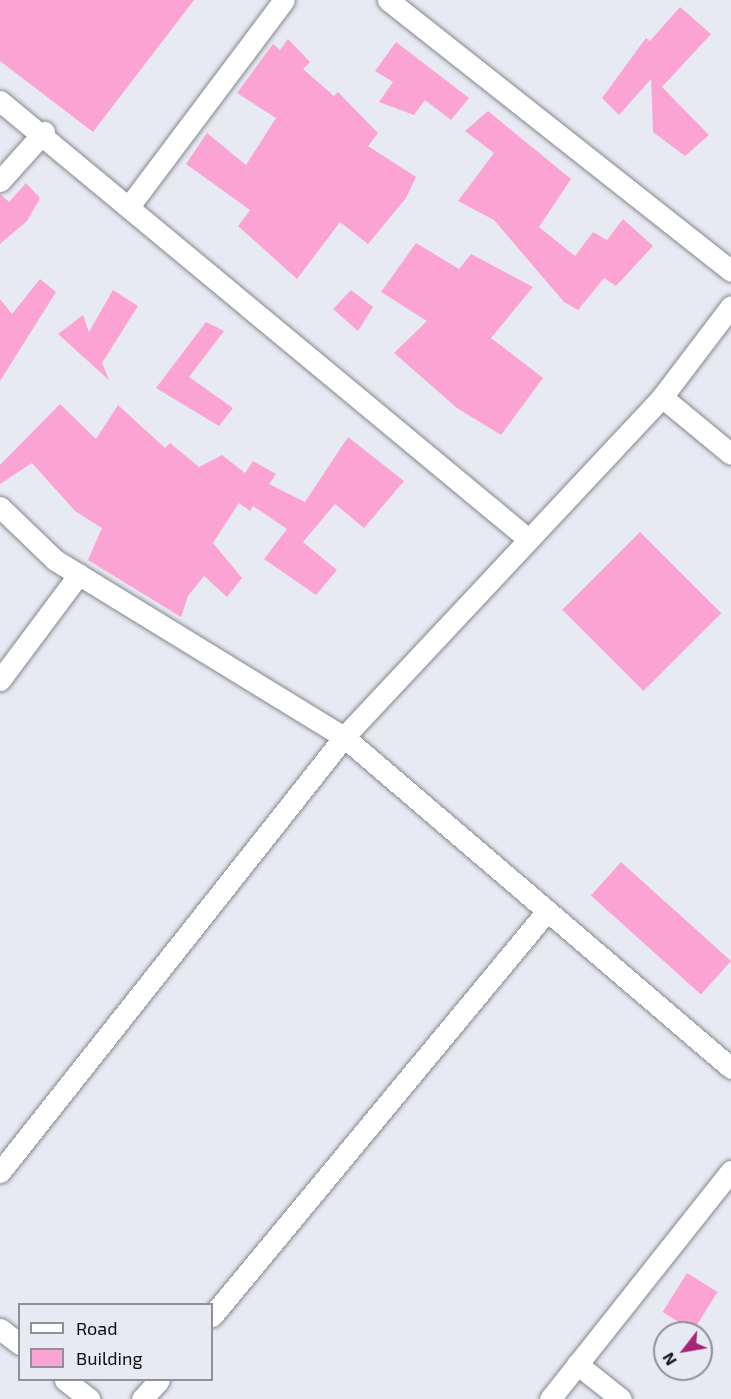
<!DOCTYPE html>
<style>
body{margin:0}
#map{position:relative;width:731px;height:1399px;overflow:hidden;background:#e8eaf3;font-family:"Exo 2",sans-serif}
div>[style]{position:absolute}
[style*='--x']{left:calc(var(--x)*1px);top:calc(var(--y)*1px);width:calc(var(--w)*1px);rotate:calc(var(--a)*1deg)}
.building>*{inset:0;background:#fba4d3;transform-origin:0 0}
.roads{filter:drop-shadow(0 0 2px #85878f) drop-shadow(0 0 2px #85878f)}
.street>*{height:21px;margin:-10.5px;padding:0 10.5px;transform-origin:10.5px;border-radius:10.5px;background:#fff}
span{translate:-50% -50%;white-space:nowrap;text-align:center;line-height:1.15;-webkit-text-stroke:4.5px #e8eaf3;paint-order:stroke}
.legend{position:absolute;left:18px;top:1303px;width:195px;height:78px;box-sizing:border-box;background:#e8eaf3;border:2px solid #909198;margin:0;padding:8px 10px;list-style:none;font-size:18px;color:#0b0c0f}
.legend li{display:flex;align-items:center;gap:12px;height:30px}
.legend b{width:30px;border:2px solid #909198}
.north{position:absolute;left:653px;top:1321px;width:60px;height:60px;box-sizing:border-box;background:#e8eaf3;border:2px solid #909198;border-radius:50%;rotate:239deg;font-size:16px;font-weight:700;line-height:24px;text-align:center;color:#0b0c0f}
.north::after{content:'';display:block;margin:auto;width:21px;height:27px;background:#a62778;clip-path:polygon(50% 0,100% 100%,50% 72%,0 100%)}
</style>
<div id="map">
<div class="building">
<div style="clip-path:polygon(0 0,194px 0,93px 132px,0 61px)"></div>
<div style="clip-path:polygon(680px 7px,711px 34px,662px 87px,709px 135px,685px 156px,653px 132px,651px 79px,619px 115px,602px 98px,646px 38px,650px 41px)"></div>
<div style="clip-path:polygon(288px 39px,310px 62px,303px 69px,334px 96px,338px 92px,378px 133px,368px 146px,416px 177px,406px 198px,368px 244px,340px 222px,297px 279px,238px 226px,250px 210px,186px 164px,207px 133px,246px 165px,276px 118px,237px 93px,273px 44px,280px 50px)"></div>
<div style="clip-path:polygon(396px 42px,469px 98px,451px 120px,425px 100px,414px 115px,379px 102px,393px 82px,375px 71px)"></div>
<div style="clip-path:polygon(488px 111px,571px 179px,539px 227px,575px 256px,593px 232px,607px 240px,623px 219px,653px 246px,616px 286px,604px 278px,578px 310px,564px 302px,494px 220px,458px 201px,494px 153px,465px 131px)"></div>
<div style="clip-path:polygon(26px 183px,40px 198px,27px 221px,0 244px,0 194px,9px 202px)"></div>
<div style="clip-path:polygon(416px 243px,459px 269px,471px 254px,533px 287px,491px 338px,543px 378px,501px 435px,457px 408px,394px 353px,427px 321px,381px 292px)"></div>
<div style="clip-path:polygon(40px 279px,56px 292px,0 381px,0 299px,12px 314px)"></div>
<div style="clip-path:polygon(113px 290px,138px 306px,102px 363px,109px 380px,58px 334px,83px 315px,89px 332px)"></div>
<div style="clip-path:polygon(351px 290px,373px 307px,358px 331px,333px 309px)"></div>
<div style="clip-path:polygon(206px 322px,224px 331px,189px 377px,233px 408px,219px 426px,156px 388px)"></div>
<div style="clip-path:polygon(60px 404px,96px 439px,118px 405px,165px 448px,170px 443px,199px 467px,222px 455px,245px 473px,253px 461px,276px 474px,269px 484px,305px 502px,348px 437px,404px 481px,364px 528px,335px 504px,303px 542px,337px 570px,316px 595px,264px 559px,287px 529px,253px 506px,250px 511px,239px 503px,213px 543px,242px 578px,227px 597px,204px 576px,188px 596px,181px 617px,88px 560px,102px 528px,75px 511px,32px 463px,0 484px,0 465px)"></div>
<div style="left:640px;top:532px;width:115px;height:110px;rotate:45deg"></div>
<div style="left:621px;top:862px;width:148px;height:45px;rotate:42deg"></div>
<div style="left:687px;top:1273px;width:36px;height:46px;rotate:32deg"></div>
</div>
<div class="roads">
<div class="street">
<div style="--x:388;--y:0;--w:437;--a:38.3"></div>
<div style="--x:0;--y:101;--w:685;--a:39.67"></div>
<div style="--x:0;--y:181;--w:66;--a:-48.1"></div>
<div style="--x:130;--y:205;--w:256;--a:-53.1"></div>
<div style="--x:662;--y:397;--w:89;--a:39.6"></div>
<div style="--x:0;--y:507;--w:76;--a:43.9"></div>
<div style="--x:55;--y:560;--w:339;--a:31.5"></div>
<div style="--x:344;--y:737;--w:509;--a:40.54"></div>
<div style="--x:0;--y:680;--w:132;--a:-53.3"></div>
<div style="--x:0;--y:1172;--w:555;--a:-51.66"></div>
<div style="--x:344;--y:737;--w:466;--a:-46.9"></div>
<div style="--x:662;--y:397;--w:114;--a:-52.8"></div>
<div style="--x:212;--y:1316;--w:526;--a:-50.4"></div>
<div style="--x:0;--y:1329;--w:25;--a:37"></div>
<div style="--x:577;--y:1364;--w:56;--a:38.5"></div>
<div style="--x:65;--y:1380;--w:31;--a:38"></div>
<div style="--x:142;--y:1399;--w:25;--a:-48"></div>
<div style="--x:550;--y:1399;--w:291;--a:-51.6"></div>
</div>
</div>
<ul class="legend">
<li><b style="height:8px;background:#fff"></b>Road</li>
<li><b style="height:16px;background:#fba4d3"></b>Building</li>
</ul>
<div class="north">N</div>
</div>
